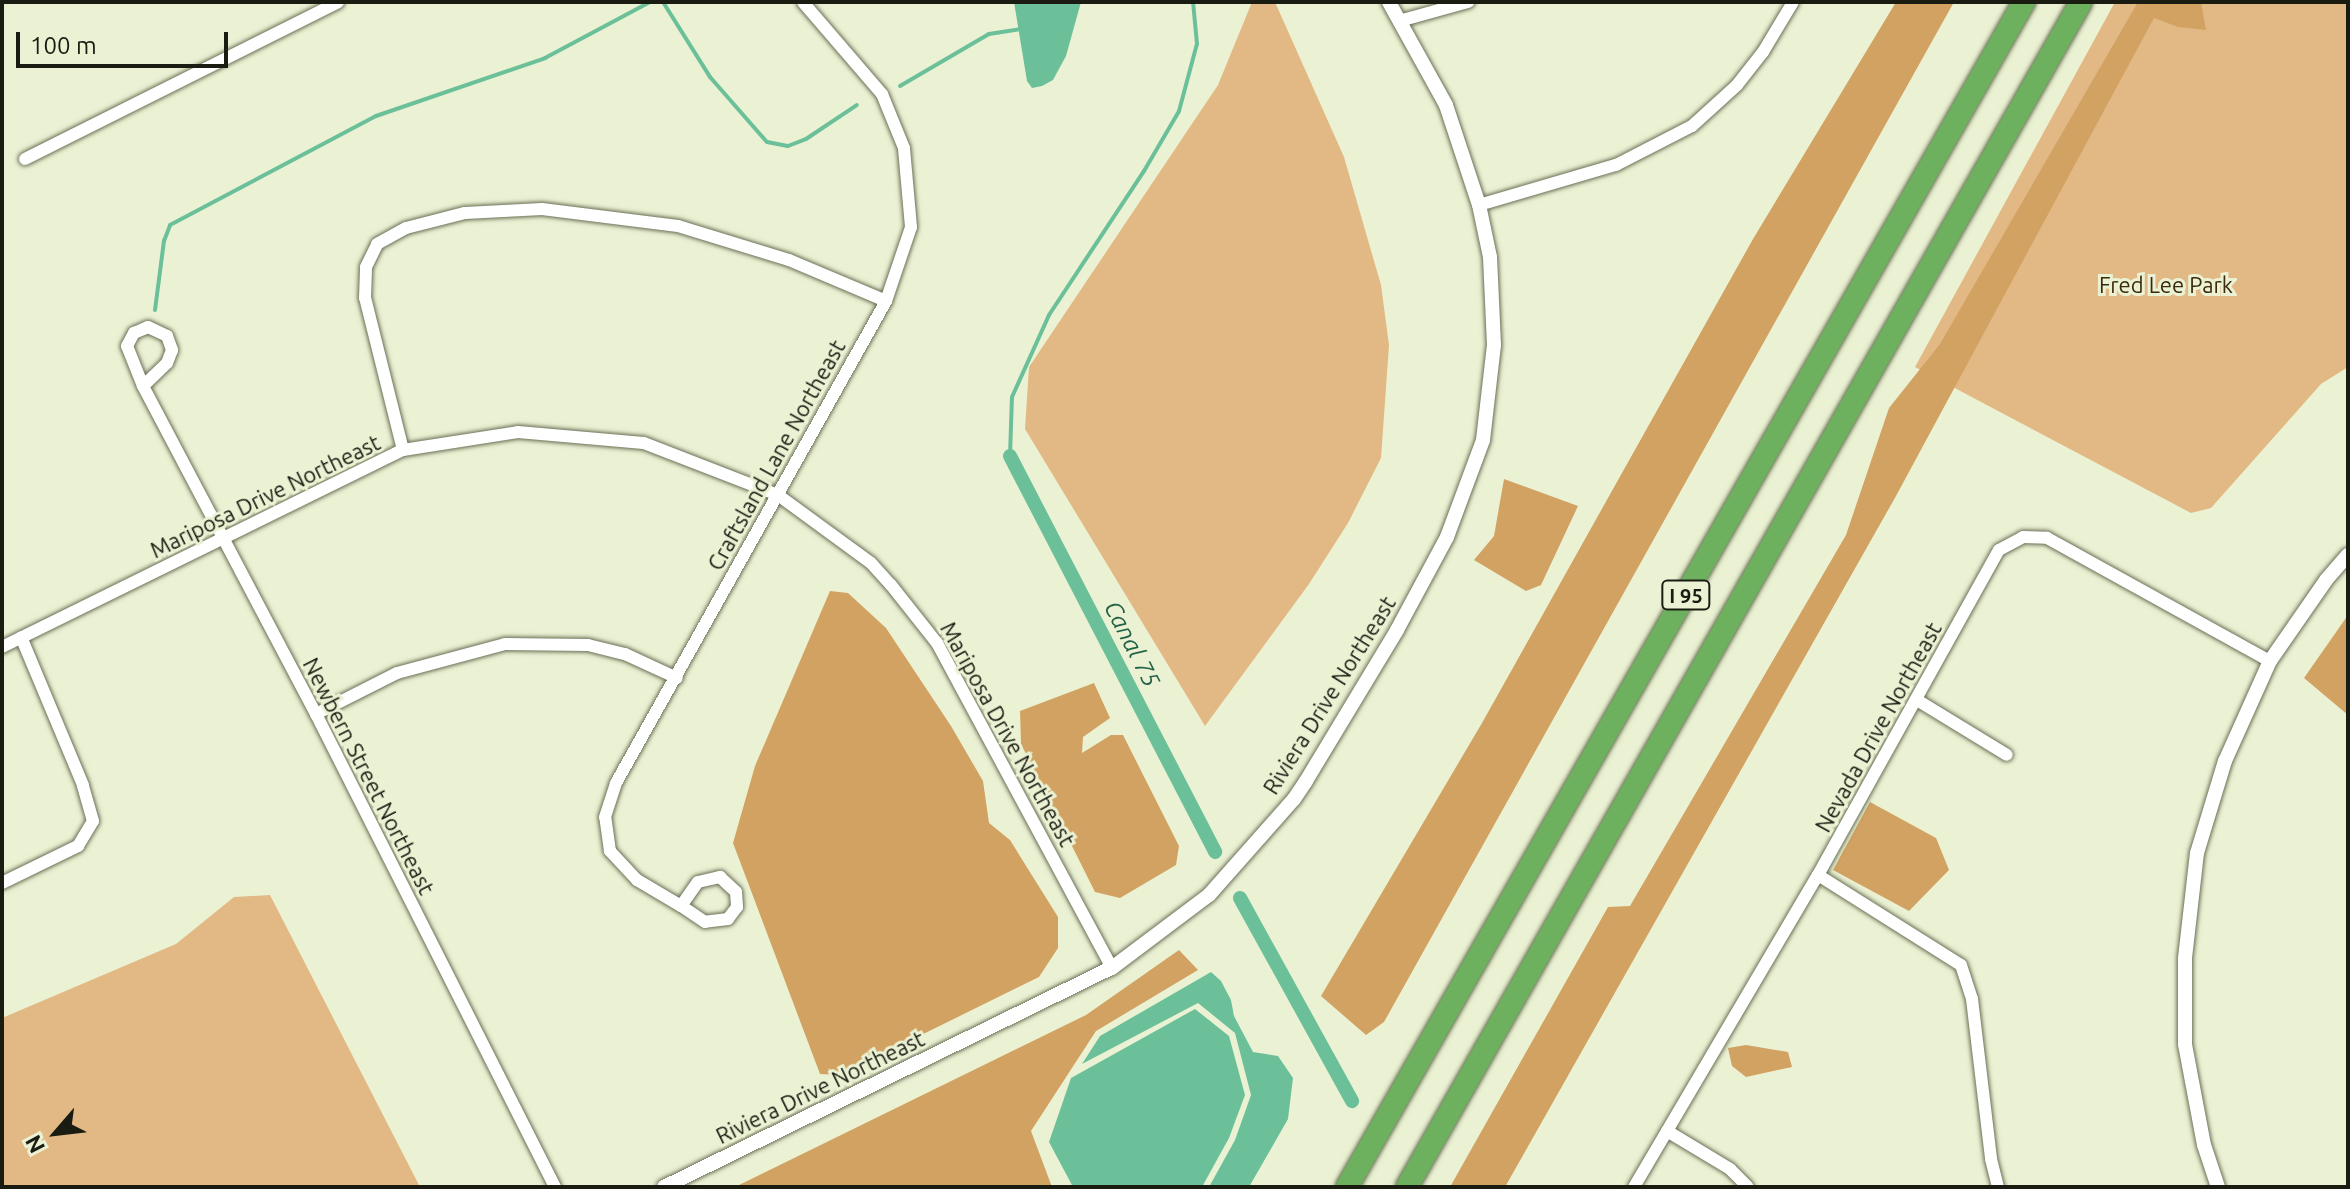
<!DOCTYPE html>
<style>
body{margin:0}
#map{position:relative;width:2350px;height:1189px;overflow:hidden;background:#ebf2d4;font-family:Ubuntu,sans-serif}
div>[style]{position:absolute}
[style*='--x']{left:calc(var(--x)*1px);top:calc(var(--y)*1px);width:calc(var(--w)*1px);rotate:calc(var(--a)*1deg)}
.green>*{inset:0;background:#e2b984}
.forest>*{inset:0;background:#d1a261}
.water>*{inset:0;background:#6cc099}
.stream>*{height:4px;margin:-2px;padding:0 2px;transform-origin:2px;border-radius:2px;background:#6cc099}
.canal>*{height:14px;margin:-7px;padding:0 7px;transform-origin:7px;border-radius:7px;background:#6cc099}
.roads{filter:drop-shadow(0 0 2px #6a7056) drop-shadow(0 0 2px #6a7056)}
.minor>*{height:12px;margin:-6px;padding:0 6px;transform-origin:6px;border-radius:6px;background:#fff}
.tertiary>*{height:14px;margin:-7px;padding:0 7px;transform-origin:7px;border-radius:7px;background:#fff}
.motorway>*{height:22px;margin:-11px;padding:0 11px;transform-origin:11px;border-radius:11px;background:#6db15f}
span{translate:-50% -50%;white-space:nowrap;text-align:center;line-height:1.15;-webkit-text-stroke:6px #ebf2d4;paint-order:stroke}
.shield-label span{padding:2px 6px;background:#ebf2d4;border:2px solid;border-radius:6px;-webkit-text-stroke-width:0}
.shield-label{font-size:20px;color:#1a1c12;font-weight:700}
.park-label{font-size:22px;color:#3c290b}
.street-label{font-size:22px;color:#1a1c12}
.water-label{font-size:24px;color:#236247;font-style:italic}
.frame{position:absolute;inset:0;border:4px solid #1a1c12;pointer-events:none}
.north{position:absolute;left:16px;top:1093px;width:80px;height:80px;-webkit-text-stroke:6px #ebf2d4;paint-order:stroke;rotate:242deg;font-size:22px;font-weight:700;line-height:32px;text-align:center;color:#1a1c12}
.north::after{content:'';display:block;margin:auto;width:28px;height:36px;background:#1a1c12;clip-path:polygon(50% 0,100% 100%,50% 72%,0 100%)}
.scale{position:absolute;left:16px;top:32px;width:212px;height:36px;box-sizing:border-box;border:4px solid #1a1c12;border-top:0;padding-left:10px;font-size:24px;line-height:28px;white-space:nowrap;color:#1a1c12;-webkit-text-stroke:6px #ebf2d4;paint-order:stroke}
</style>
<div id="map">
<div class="green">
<div style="clip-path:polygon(1252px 2px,1275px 2px,1344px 157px,1381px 285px,1389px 345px,1381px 458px,1348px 523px,1309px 584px,1205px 726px,1025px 429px,1029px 367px,1218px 85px)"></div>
<div style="clip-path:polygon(2115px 2px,2348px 2px,2348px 367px,2321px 384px,2211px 508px,2191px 513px,1915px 367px)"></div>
<div style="clip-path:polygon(270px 895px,420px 1187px,2px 1187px,2px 1018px,176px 944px,234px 897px)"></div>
</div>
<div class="forest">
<div style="clip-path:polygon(1896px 2px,1954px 2px,1384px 1022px,1366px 1035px,1321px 996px,1482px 723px,1753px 239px)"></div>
<div style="clip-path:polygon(2138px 2px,2201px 2px,2206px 30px,2178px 27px,2154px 18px,1896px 496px,1505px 1187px,1450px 1187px,1608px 907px,1630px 906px,1846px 535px,1889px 408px,1940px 344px)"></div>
<div style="clip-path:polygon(1504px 479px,1578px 506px,1541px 585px,1526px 591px,1474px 560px,1494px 536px)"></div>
<div style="clip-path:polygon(830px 591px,848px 593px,886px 628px,951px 726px,983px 781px,989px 823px,1010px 840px,1058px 917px,1058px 948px,1039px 977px,840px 1075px,820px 1074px,733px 843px,755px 766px)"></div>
<div style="clip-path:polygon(2348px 615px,2348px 715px,2304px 678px)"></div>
<div style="clip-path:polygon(1094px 683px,1110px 718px,1083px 737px,1082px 753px,1111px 735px,1123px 735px,1179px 846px,1176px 865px,1120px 898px,1095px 892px,1021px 744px,1020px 711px)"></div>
<div style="clip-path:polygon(1870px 802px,1936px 838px,1949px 870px,1909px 911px,1833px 870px)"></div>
<div style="clip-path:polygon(1179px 950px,1198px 970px,1096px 1031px,1031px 1131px,1052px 1187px,735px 1187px,1086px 1015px)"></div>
<div style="clip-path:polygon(1746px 1045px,1788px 1052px,1792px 1067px,1746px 1077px,1732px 1066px,1728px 1048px)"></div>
</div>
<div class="water">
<div style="clip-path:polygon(1014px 2px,1081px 2px,1066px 56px,1053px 80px,1042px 86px,1032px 88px,1027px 81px)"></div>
<div style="clip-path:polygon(1211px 972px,1221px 981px,1231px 1000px,1234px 1016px,1253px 1052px,1278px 1056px,1293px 1078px,1288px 1119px,1249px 1187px,1209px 1187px,1235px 1140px,1251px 1095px,1235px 1033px,1198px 1003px,1082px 1064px,1100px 1036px)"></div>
<div style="clip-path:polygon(1195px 1009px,1229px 1036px,1245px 1095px,1229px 1138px,1202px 1187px,1073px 1187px,1049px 1142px,1071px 1078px)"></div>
</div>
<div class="stream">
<div style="--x:663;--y:2;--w:89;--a:57.9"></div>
<div style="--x:710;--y:77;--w:86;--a:48.8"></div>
<div style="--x:767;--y:142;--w:21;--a:11"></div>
<div style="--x:788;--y:146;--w:19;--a:-21"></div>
<div style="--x:806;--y:139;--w:61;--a:-33.7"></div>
<div style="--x:900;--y:86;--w:103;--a:-30.3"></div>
<div style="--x:989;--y:34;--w:31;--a:-9"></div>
<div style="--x:155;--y:310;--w:70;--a:-82.6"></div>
<div style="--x:164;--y:241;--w:17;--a:-69"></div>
<div style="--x:170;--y:225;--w:233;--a:-27.9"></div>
<div style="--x:376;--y:116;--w:179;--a:-18.9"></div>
<div style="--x:545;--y:58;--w:119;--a:-28.1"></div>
<div style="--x:1010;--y:456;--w:59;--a:-88.1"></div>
<div style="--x:1012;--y:397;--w:90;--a:-65.7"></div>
<div style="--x:1049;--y:315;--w:173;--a:-56.6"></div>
<div style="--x:1144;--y:171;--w:69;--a:-59.7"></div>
<div style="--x:1179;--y:111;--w:69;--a:-75"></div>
<div style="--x:1197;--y:44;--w:42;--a:-95.4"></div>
</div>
<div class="canal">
<div style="--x:1010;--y:456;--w:446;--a:62.6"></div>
<div style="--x:1240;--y:898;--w:232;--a:61.1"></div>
</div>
<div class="roads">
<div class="minor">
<div style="--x:1399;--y:21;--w:72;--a:-15.4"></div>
<div style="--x:25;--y:159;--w:350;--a:-26.6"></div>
<div style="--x:1479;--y:205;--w:143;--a:-16.3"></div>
<div style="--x:1616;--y:165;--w:85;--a:-27.2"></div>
<div style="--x:1692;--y:126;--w:61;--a:-42.3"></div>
<div style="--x:1737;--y:85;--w:42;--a:-51.8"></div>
<div style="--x:1763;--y:52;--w:58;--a:-59"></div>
<div style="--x:148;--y:327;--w:21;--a:25"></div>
<div style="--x:167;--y:336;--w:15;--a:70"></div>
<div style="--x:172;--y:350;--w:14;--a:111"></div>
<div style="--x:167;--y:363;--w:33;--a:136"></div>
<div style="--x:143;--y:386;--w:43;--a:-111.8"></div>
<div style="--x:127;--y:346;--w:15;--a:-62"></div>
<div style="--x:134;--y:333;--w:15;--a:-23"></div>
<div style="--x:143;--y:386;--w:371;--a:62.2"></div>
<div style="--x:316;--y:714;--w:530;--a:63.19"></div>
<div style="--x:403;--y:450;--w:157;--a:-104"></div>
<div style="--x:365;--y:298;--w:31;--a:-88"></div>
<div style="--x:366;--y:267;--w:25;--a:-64"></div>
<div style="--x:377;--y:244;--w:33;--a:-29"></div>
<div style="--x:406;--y:228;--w:61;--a:-14.3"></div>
<div style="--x:465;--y:213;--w:77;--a:-3"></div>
<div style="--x:542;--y:209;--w:137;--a:7.1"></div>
<div style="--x:678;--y:226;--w:116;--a:17"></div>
<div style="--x:789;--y:260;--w:105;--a:22.9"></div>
<div style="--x:2;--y:647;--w:447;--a:-26.2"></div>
<div style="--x:403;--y:450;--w:116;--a:-8.9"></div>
<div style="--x:518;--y:432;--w:126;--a:5"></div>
<div style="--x:644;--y:443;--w:144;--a:21.2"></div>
<div style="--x:778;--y:495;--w:115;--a:36.2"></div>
<div style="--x:871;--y:563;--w:30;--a:48"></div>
<div style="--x:891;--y:585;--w:74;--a:51.6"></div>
<div style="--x:937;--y:643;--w:369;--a:61.7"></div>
<div style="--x:1917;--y:700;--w:105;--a:31.4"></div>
<div style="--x:316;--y:714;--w:91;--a:-26.8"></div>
<div style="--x:397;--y:673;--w:112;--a:-15"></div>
<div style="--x:505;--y:644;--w:83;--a:0.7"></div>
<div style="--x:588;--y:645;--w:38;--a:14"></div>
<div style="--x:625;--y:654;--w:57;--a:24.8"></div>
<div style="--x:1818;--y:875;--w:169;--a:32.2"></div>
<div style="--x:1961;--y:965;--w:36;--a:72"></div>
<div style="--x:1972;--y:999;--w:161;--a:83.2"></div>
<div style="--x:1991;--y:1159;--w:29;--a:76"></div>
<div style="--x:720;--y:877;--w:22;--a:43"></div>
<div style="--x:736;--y:892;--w:15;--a:86"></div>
<div style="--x:737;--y:907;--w:15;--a:127"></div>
<div style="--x:728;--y:919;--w:23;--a:173"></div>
<div style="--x:705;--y:922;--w:29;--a:-146"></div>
<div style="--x:681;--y:906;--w:29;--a:-55"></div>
<div style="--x:698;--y:882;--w:23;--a:-13"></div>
<div style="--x:2;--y:883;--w:85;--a:-26"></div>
<div style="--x:78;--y:846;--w:29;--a:-59"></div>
<div style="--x:93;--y:821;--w:37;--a:-106"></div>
<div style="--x:83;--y:785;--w:160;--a:-112.7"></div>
<div style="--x:681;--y:906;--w:51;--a:-149.4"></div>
<div style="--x:637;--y:880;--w:40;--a:-133"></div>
<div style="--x:610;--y:851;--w:34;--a:-98"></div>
<div style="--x:605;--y:817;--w:36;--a:-72"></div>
<div style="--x:616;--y:783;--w:552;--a:-60.74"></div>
<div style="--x:886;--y:301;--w:78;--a:-71.3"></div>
<div style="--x:911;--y:227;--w:79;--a:-95.1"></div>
<div style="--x:904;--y:148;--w:58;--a:-112.2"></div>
<div style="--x:882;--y:94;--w:121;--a:-130.7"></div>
<div style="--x:1667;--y:1131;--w:74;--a:31.1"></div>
<div style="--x:1730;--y:1169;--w:25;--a:45"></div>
<div style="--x:1634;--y:1187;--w:362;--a:-59.5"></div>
<div style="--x:1818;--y:875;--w:372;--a:-60.9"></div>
<div style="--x:1999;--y:550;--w:27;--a:-28"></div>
<div style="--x:2023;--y:537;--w:24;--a:2"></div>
<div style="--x:2047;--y:538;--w:255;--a:28.9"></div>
</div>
<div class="tertiary">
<div style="--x:664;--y:1187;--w:499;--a:-26.1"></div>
<div style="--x:1112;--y:968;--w:121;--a:-37"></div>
<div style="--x:1209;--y:895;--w:128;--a:-48.5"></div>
<div style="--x:1294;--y:799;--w:22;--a:-56"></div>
<div style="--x:1306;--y:781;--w:176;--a:-58.9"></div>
<div style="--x:1397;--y:630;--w:106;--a:-61.7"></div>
<div style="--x:1447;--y:537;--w:103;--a:-69.6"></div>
<div style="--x:1483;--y:440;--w:96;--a:-83.4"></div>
<div style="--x:1494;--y:345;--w:88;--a:-92.6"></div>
<div style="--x:1490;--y:257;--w:53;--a:-101.9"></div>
<div style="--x:1479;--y:205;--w:105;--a:-108.3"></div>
<div style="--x:1446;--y:105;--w:118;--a:-119"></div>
<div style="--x:2218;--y:1187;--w:44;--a:-108.4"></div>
<div style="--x:2204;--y:1145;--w:103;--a:-100.7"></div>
<div style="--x:2185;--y:1044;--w:86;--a:-90"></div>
<div style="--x:2185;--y:958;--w:106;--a:-83.5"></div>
<div style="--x:2197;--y:853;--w:96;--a:-73.1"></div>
<div style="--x:2225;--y:761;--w:110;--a:-65.8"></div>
<div style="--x:2270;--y:661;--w:98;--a:-55.3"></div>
<div style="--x:2326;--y:580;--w:33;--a:-49"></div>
</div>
<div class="motorway">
<div style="--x:1347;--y:1187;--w:1365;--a:-60.26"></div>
<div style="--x:1407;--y:1187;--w:1363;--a:-60.37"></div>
</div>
</div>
<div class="shield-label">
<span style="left:1686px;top:595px">I 95</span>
</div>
<div class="park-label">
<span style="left:2166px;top:285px">Fred Lee Park</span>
</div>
<div class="street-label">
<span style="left:776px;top:455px;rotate:-61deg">Craftsland Lane Northeast</span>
<span style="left:265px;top:496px;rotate:-26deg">Mariposa Drive Northeast</span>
<span style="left:1329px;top:695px;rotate:-58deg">Riviera Drive Northeast</span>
<span style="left:1878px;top:727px;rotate:-61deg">Nevada Drive Northeast</span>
<span style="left:1008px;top:734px;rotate:61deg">Mariposa Drive Northeast</span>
<span style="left:369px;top:776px;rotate:63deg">Newbern Street Northeast</span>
<span style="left:820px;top:1087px;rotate:-26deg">Riviera Drive Northeast</span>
</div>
<div class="water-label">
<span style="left:1132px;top:644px;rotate:63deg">Canal 75</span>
</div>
<div class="frame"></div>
<div class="north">N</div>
<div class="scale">100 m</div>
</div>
